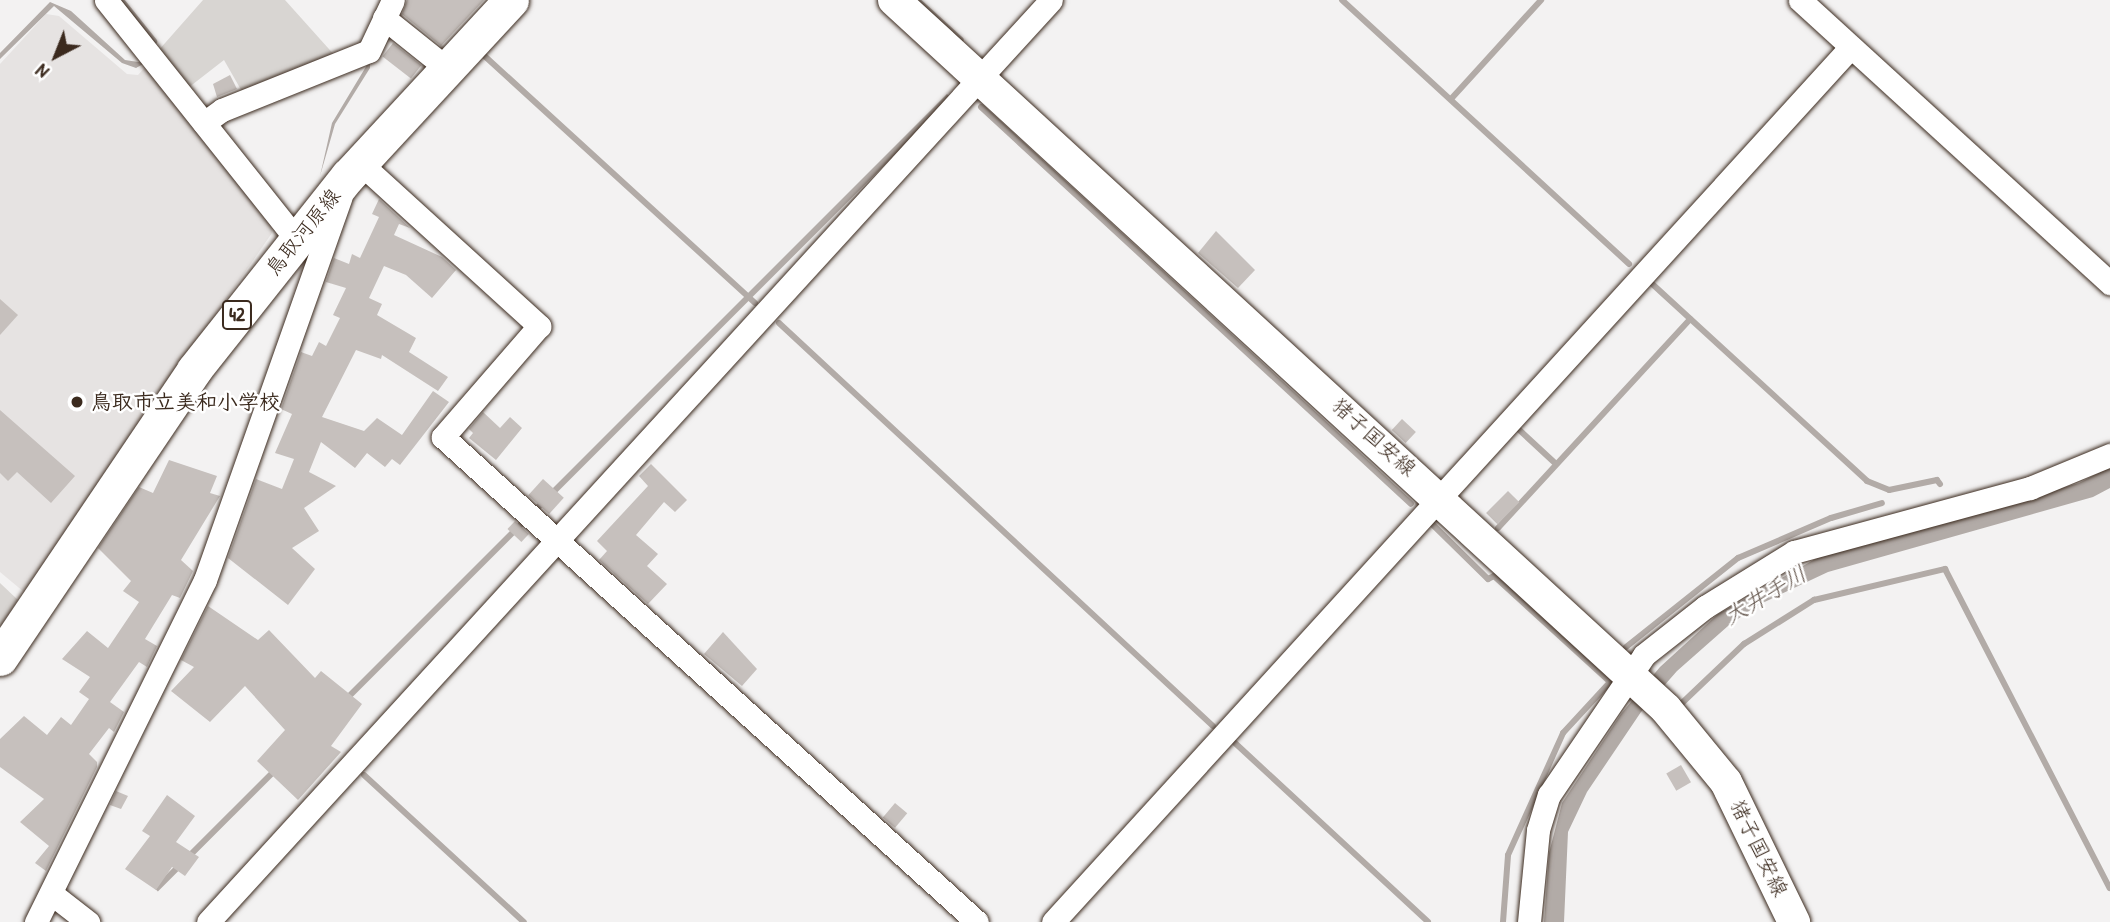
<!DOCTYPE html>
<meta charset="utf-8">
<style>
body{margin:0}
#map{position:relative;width:2110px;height:922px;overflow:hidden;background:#f3f2f2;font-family:"Patrick Hand","Klee One",sans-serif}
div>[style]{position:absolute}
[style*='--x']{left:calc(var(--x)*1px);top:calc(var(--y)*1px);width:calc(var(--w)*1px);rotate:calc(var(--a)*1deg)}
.built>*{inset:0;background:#e6e3e2}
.green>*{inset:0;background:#d8d5d2}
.water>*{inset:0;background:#b2aba7;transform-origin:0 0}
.stream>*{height:6px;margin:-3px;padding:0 3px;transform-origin:3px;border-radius:3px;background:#b2aba7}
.building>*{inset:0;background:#c6c0bd;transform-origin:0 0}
.roads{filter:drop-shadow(0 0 2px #3b2a1e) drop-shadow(0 0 2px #3b2a1e)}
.street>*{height:23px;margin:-11.5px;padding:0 11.5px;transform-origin:11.5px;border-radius:11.5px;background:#fff}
.secondary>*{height:32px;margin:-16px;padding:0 16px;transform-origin:16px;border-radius:16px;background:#fff}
.primary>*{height:35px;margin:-17.5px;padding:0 17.5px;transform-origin:17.5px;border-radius:17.5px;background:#fff}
.dots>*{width:19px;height:19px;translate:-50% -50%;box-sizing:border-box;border:4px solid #fff;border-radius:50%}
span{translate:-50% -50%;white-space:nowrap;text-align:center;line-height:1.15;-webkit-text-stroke:5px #fff;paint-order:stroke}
.shield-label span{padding:2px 5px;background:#fff;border:2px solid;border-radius:5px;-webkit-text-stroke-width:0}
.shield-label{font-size:19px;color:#3b2a1e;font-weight:700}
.street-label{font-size:21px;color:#3b2a1e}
.poi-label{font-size:21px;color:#3b2a1e;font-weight:700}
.left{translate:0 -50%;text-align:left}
.water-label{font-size:23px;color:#65574e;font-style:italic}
.north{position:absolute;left:21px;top:21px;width:70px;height:70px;-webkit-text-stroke:5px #fff;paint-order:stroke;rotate:222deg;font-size:19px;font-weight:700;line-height:28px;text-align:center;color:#3b2a1e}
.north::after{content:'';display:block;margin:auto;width:24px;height:32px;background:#3b2a1e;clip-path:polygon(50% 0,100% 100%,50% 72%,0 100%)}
</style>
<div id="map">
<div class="built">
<div style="clip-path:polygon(46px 14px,59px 16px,127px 74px,138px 75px,146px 66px,271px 222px,272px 233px,24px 592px,0 572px,0 64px)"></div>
</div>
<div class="green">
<div style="clip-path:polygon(203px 0,285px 0,337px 58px,244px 95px,224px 60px,188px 88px,158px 51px)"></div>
<div style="clip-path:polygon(0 583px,18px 600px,0 627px)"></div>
</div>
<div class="water">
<div style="clip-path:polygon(50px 2px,71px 11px,125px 60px,145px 63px,136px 68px,122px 63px,54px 6px,0 59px,0 53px)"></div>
<div style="clip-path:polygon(370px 60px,370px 68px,335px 124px,320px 176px,332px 123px)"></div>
<div style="left:947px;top:94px;width:6px;height:1122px;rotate:45deg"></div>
<div style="clip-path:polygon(2110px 467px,2110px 488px,2093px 497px,1828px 572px,1756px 606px,1728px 626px,1677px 671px,1641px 712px,1587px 792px,1568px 832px,1564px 922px,1544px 922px,1549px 853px,1562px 803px,1621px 714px,1660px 667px,1718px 614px,1817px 558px,2079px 483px)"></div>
</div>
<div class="stream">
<div style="--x:121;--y:0;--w:53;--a:51.2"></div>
<div style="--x:917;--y:0;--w:59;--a:42.3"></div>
<div style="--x:1342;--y:0;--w:390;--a:42.6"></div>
<div style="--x:478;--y:50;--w:375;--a:42.4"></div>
<div style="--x:1451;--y:99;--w:134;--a:-47.7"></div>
<div style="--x:981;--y:107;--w:585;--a:42.71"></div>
<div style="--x:1649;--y:281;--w:296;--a:42.5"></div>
<div style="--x:1867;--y:481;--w:24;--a:22"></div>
<div style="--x:1889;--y:490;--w:49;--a:-11.8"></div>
<div style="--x:1937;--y:480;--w:5;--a:53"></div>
<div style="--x:779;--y:323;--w:592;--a:42.88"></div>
<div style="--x:1514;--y:425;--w:57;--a:42.9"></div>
<div style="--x:1431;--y:523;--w:80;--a:44.5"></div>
<div style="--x:1488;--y:579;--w:7;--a:-27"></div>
<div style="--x:1494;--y:576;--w:154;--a:42.4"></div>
<div style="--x:1498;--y:528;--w:284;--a:-47.4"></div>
<div style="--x:1626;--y:647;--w:143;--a:-38.5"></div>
<div style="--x:1738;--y:558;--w:101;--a:-23.3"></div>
<div style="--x:1831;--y:518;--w:53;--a:-16.4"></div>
<div style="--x:1682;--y:703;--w:86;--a:-43.6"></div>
<div style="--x:1744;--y:644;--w:83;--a:-32.2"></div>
<div style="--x:1814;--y:600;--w:135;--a:-13.3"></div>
<div style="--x:1945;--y:569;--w:359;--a:62.7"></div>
<div style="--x:1235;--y:743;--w:263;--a:42.8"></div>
<div style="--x:364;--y:775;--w:217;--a:42.6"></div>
<div style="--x:1503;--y:922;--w:67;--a:-85.7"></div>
<div style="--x:1508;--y:855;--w:134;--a:-65.7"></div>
<div style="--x:1563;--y:733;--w:69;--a:-47.3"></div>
</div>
<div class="building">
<div style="clip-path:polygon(407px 0,484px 0,441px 46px,402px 14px)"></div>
<div style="left:393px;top:43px;width:36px;height:17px;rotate:38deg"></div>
<div style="clip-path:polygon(230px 75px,237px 89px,217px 97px,213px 84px)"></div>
<div style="clip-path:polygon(379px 199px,410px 228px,399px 224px,394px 235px,442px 257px,456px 270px,432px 298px,406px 275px,384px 266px,369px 298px,382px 304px,377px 315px,416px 338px,409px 352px,448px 377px,438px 391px,382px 355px,381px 359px,356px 350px,322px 417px,364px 431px,377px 418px,402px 435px,433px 391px,449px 402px,400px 465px,392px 459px,385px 467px,367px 453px,355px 468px,321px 442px,309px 472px,336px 486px,304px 508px,319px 531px,292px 548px,315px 569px,288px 605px,228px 558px,256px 479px,282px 489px,294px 459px,275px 453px,292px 414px,281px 409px,301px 352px,312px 356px,319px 342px,326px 346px,340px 318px,333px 315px,346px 288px,326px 282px,334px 258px,349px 264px,352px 254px,360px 258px,379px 217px,372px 214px)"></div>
<div style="clip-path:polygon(1216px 231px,1255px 270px,1238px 288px,1198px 253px)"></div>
<div style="clip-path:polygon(0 299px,18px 315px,0 335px)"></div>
<div style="clip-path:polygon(0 410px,75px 476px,51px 503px,17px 472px,8px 481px,0 473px)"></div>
<div style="clip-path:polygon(483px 412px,500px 428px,510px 417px,522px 428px,496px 460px,469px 438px,473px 433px,469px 429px)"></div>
<div style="left:1402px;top:419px;width:19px;height:15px;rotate:43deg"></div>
<div style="clip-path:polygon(169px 460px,217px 476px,210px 493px,220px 496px,181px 560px,193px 571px,180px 598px,172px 595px,145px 639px,157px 646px,147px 667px,139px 662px,110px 702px,124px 712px,114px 732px,109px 728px,89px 754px,97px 762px,97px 767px,46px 871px,35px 863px,49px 846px,20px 822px,44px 799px,0 767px,0 739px,24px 716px,47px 735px,61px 717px,71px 725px,89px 699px,79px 692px,90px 677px,62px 659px,87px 631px,108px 648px,139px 602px,123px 591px,131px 581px,98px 548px,139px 487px,153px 493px)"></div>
<div style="clip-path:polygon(651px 464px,687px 500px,675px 512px,664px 502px,636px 535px,658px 554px,647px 566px,667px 584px,648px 604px,599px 560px,607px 551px,597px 541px,648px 486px,639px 476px)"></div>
<div style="left:543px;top:479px;width:28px;height:22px;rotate:42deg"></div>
<div style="left:1508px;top:491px;width:16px;height:31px;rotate:45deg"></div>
<div style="left:515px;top:521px;width:19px;height:11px;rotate:43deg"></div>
<div style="clip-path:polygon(208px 606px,258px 640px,269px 630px,315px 678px,321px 671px,362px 704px,331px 746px,341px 752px,298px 800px,257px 761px,285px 730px,245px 686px,210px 722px,171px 691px,194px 667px,181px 660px)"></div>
<div style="clip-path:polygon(723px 632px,757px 669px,742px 686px,704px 654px)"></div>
<div style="left:1681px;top:765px;width:20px;height:17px;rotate:60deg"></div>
<div style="clip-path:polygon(116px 791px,128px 796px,121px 809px,110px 805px)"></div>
<div style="clip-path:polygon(167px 795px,195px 816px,176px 842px,199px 857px,185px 876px,172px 867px,156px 890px,125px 869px,150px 836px,142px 831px)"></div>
<div style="left:895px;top:803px;width:16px;height:19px;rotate:40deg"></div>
</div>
<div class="roads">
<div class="street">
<div style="--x:106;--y:0;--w:307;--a:51.5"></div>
<div style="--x:1800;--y:0;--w:420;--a:42.4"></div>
<div style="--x:384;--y:18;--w:82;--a:38.6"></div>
<div style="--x:204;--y:123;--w:22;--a:-36"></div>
<div style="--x:222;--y:110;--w:158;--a:-21.9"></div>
<div style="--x:369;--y:51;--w:56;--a:-64.8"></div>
<div style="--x:359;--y:162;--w:244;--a:42.3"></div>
<div style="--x:539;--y:326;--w:147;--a:130.9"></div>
<div style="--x:443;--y:437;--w:721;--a:42.25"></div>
<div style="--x:52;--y:894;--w:46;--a:37.9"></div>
<div style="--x:36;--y:922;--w:381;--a:-63.7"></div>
<div style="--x:205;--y:580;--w:406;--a:-70.5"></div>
<div style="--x:208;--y:922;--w:1249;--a:-47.56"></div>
<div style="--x:1053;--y:922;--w:1184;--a:-47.64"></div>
<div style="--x:1529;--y:922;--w:92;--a:-84.4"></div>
<div style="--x:1538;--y:830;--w:37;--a:-73"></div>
<div style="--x:1549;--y:795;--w:169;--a:-55.8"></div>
<div style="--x:1644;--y:655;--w:78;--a:-38.2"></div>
<div style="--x:1705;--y:607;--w:105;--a:-31.7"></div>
<div style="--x:1794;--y:552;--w:245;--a:-15.2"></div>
<div style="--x:2030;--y:488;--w:87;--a:-22.4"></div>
</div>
<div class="secondary">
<div style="--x:894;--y:0;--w:1048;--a:42.56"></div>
<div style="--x:1666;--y:709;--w:94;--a:50.6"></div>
<div style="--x:1726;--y:782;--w:156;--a:64.1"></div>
</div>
<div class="primary">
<div style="--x:0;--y:658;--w:347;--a:-56"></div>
<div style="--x:194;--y:370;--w:248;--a:-51.6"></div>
<div style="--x:348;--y:176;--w:240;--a:-47.2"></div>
</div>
</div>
<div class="dots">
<div style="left:77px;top:402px;background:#3b2a1e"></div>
</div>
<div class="shield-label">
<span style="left:237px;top:315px">42</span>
</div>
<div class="street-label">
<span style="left:303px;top:232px;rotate:-51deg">鳥取河原線</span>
<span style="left:1374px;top:437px;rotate:42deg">猪子国安線</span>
<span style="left:1759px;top:848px;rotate:64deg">猪子国安線</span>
</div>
<div class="poi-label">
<span class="left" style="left:91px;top:402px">鳥取市立美和小学校</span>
</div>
<div class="water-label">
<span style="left:1765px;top:595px;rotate:-31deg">大井手川</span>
</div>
<div class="north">N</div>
</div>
